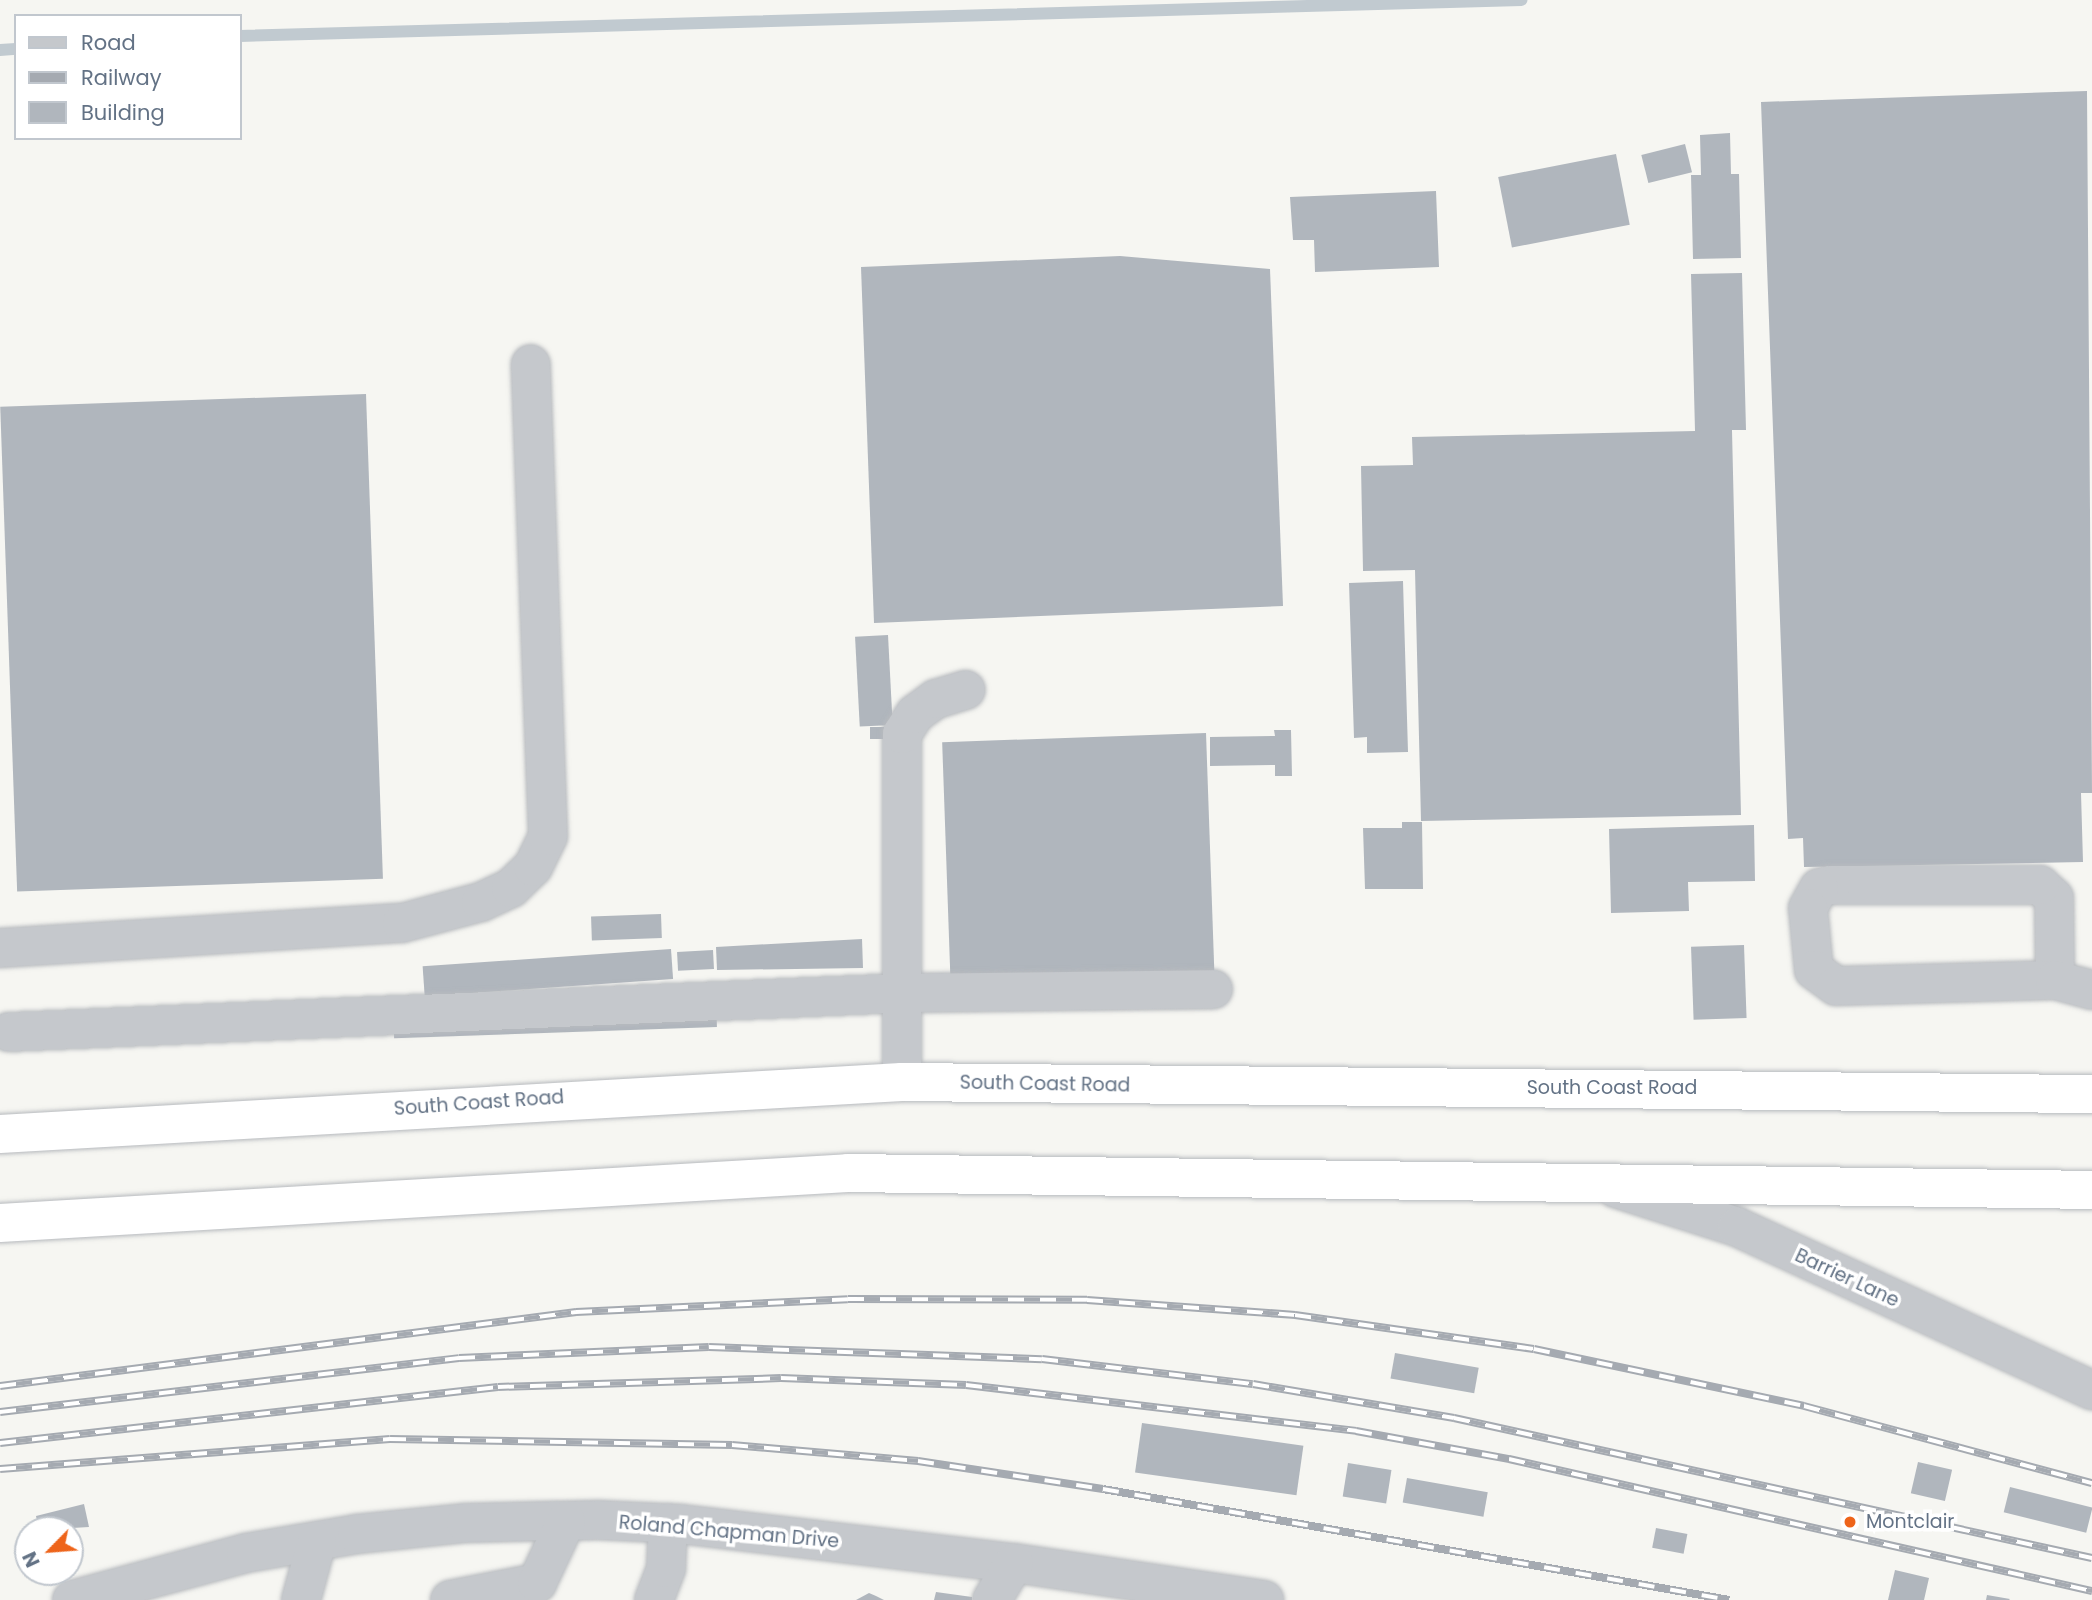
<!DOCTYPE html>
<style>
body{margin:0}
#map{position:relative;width:2092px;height:1600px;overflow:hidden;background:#f6f6f2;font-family:Poppins,sans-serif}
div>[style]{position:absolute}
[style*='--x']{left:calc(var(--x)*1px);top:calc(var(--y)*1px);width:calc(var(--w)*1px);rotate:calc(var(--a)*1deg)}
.stream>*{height:12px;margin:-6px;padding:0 6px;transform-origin:6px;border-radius:6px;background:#c1cad0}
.building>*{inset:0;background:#b0b6bd;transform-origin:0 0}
.roads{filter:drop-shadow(0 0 2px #b7babe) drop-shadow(0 0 2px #b7babe)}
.minor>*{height:38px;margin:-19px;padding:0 19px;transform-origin:19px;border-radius:19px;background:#c5c8cc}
.highway>*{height:38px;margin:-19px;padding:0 19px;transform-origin:19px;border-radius:19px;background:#fff}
.rail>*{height:8px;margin-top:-4px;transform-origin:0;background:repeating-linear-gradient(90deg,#fff 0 16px,#a5aab1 0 32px);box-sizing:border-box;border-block:2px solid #a5aab1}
.dots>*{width:19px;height:19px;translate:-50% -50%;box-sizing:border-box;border:4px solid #fff;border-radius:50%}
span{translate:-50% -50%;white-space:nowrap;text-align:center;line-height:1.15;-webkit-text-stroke:7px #fff;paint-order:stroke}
.street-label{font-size:19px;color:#637285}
.poi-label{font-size:19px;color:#637285}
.left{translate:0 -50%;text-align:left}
.legend{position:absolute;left:14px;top:14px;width:228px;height:126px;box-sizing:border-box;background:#fff;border:2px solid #c1c7ce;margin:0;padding:9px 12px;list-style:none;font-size:21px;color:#637285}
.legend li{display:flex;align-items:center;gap:14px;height:35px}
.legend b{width:35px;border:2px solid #c1c7ce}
.north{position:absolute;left:14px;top:1516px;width:70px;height:70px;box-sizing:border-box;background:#fff;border:2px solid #c1c7ce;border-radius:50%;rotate:245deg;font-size:19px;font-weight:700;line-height:28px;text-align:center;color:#637285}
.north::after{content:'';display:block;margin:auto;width:24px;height:32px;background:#ee641a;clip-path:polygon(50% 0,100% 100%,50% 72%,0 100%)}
</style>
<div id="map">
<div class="stream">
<div style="--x:240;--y:36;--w:1282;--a:-1.61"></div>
<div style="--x:0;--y:50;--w:16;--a:-4"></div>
</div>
<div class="building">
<div style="clip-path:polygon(2087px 91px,2092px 793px,2081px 793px,2083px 862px,1804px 867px,1803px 838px,1788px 839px,1761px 102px)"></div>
<div style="clip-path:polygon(1730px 133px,1731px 174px,1739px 174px,1741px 258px,1693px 259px,1691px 175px,1701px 175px,1700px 135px)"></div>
<div style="left:1685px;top:144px;width:29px;height:45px;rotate:76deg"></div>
<div style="left:1616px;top:154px;width:72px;height:120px;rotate:79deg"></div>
<div style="clip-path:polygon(1436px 191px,1439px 267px,1315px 272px,1314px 240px,1293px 240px,1290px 197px)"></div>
<div style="clip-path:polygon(1120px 256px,1270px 269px,1283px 606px,874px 623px,861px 267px)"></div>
<div style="clip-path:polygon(1742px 273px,1746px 430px,1732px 430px,1741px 815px,1421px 821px,1415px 570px,1363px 571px,1361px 466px,1413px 465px,1412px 437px,1695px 431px,1691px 274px)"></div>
<div style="left:366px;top:394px;width:485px;height:366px;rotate:88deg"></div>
<div style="clip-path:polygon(1403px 581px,1408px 752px,1367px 753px,1367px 737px,1354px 738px,1349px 583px)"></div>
<div style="left:888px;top:635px;width:90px;height:33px;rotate:87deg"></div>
<div style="left:870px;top:727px;width:18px;height:12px"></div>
<div style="clip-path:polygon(1274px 730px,1291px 730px,1292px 776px,1275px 776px,1275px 765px,1210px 766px,1210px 737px,1275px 736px)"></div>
<div style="left:1206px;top:733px;width:245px;height:264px;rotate:88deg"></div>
<div style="clip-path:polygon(1402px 822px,1422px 822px,1423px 889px,1365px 889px,1363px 828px,1402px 828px)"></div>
<div style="clip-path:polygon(1754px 825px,1755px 881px,1688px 882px,1689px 911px,1611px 913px,1609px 829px)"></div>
<div style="left:661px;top:914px;width:24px;height:70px;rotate:88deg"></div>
<div style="clip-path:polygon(862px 939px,863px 968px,717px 970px,716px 947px)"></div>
<div style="left:1744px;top:945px;width:73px;height:53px;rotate:88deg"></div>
<div style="left:671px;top:949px;width:30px;height:249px;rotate:86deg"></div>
<div style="left:713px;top:950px;width:19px;height:36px;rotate:87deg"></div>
<div style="left:716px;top:1000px;width:27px;height:323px;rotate:88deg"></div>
<div style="left:1395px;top:1353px;width:85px;height:26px;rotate:10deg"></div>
<div style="left:1142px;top:1423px;width:163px;height:50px;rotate:8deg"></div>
<div style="left:1918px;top:1462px;width:35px;height:32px;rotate:13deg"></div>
<div style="left:1348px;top:1463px;width:44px;height:34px;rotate:9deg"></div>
<div style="left:1407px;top:1478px;width:82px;height:25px;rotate:10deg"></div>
<div style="left:2010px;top:1487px;width:85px;height:26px;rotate:14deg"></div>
<div style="clip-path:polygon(84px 1504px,89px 1527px,39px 1530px,36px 1516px)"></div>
<div style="left:1656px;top:1528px;width:32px;height:20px;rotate:11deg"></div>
<div style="clip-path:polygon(1895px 1570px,1929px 1578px,1924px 1600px,1888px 1600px)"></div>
<div style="clip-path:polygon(936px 1592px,972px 1597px,972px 1600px,934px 1600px)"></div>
<div style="clip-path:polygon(869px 1593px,876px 1596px,884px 1600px,856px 1600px)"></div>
<div style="clip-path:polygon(1987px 1595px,2010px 1599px,2009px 1600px,1986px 1600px)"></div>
</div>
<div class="roads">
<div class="minor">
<div style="--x:0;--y:948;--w:403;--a:-3.6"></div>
<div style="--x:402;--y:923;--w:82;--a:-14.9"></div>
<div style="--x:481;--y:902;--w:33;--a:-25"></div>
<div style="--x:511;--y:888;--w:30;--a:-44"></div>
<div style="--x:533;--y:867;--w:34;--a:-64"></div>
<div style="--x:548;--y:836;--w:472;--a:-92.1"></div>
<div style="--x:2055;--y:980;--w:82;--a:-90.7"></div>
<div style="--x:2054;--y:898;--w:19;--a:-137"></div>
<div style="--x:2040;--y:885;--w:209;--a:180"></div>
<div style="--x:1831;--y:885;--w:12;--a:166"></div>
<div style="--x:1819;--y:888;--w:23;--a:119"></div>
<div style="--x:1808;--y:908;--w:62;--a:84.5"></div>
<div style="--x:1814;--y:970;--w:27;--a:36"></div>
<div style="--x:1836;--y:986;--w:219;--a:-1.6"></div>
<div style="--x:2055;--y:980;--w:38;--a:15"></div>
<div style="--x:9;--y:1032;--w:896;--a:-2.5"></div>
<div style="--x:904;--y:993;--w:309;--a:-0.7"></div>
<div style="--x:902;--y:1082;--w:348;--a:-90"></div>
<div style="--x:902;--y:734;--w:24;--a:-57"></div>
<div style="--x:915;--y:714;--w:26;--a:-36"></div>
<div style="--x:936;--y:699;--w:31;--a:-17"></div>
<div style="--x:1615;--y:1188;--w:128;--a:17.7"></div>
<div style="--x:1737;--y:1227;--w:391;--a:24.7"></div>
<div style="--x:72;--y:1600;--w:180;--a:-15.1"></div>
<div style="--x:246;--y:1553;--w:113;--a:-9.7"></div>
<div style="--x:357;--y:1534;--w:110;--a:-5.8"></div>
<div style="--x:466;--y:1523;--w:132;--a:-1.3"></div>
<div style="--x:598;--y:1520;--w:83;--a:2.8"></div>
<div style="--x:681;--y:1524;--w:335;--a:6.7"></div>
<div style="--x:1014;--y:1563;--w:253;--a:8.4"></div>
<div style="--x:301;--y:1600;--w:61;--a:-74.8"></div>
<div style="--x:450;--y:1600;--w:89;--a:-11.1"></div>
<div style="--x:537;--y:1583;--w:68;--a:-64.9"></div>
<div style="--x:654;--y:1600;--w:34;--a:-69"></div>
<div style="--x:666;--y:1568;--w:45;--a:-87.5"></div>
<div style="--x:992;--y:1600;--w:43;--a:-59.3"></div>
</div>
<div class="highway">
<div style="--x:0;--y:1134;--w:903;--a:-3.3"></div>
<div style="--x:902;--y:1082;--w:1190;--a:0.58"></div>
<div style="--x:0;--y:1223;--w:849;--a:-3.37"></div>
<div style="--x:848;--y:1173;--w:1244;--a:0.78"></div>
</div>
</div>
<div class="rail">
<div style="--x:0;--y:1386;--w:581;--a:-7.32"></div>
<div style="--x:576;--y:1312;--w:272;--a:-2.7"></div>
<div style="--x:848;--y:1299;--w:239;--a:0.2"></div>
<div style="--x:1087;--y:1300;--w:209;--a:4.1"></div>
<div style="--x:1295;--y:1315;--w:241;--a:8.1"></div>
<div style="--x:1534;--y:1349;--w:276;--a:11.9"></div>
<div style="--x:1804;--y:1406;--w:298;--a:15"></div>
<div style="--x:0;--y:1412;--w:462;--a:-6.7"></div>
<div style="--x:459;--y:1358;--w:250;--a:-2.5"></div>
<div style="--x:709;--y:1347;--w:333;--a:2.1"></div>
<div style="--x:1042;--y:1359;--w:212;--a:6.8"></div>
<div style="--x:1253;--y:1384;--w:204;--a:9.6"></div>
<div style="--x:1454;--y:1418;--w:653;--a:12.38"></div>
<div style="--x:0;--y:1443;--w:501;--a:-6.42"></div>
<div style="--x:498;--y:1387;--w:283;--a:-1.8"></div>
<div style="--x:781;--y:1378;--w:185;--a:2.2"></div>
<div style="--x:966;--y:1385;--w:393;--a:6.7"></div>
<div style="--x:1356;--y:1431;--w:156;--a:10.4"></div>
<div style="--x:1509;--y:1459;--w:598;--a:12.76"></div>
<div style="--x:0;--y:1469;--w:391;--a:-4.4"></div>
<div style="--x:390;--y:1439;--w:342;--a:1"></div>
<div style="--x:732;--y:1445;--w:187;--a:4.9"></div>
<div style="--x:918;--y:1461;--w:187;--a:8.6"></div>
<div style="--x:1103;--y:1489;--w:636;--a:10.05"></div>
</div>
<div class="dots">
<div style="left:1850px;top:1522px;background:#ee641a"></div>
</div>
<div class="street-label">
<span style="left:1045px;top:1084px;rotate:1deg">South Coast Road</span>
<span style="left:1612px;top:1088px">South Coast Road</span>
<span style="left:479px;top:1103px;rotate:-4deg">South Coast Road</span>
<span style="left:1847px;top:1278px;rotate:25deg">Barrier Lane</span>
<span style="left:729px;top:1532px;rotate:5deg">Roland Chapman Drive</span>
</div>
<div class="poi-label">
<span class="left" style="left:1866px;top:1522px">Montclair</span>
</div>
<ul class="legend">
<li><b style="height:9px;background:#c5c8cc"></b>Road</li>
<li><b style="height:9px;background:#a5aab1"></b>Railway</li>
<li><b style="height:19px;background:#b0b6bd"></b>Building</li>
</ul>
<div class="north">N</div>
</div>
